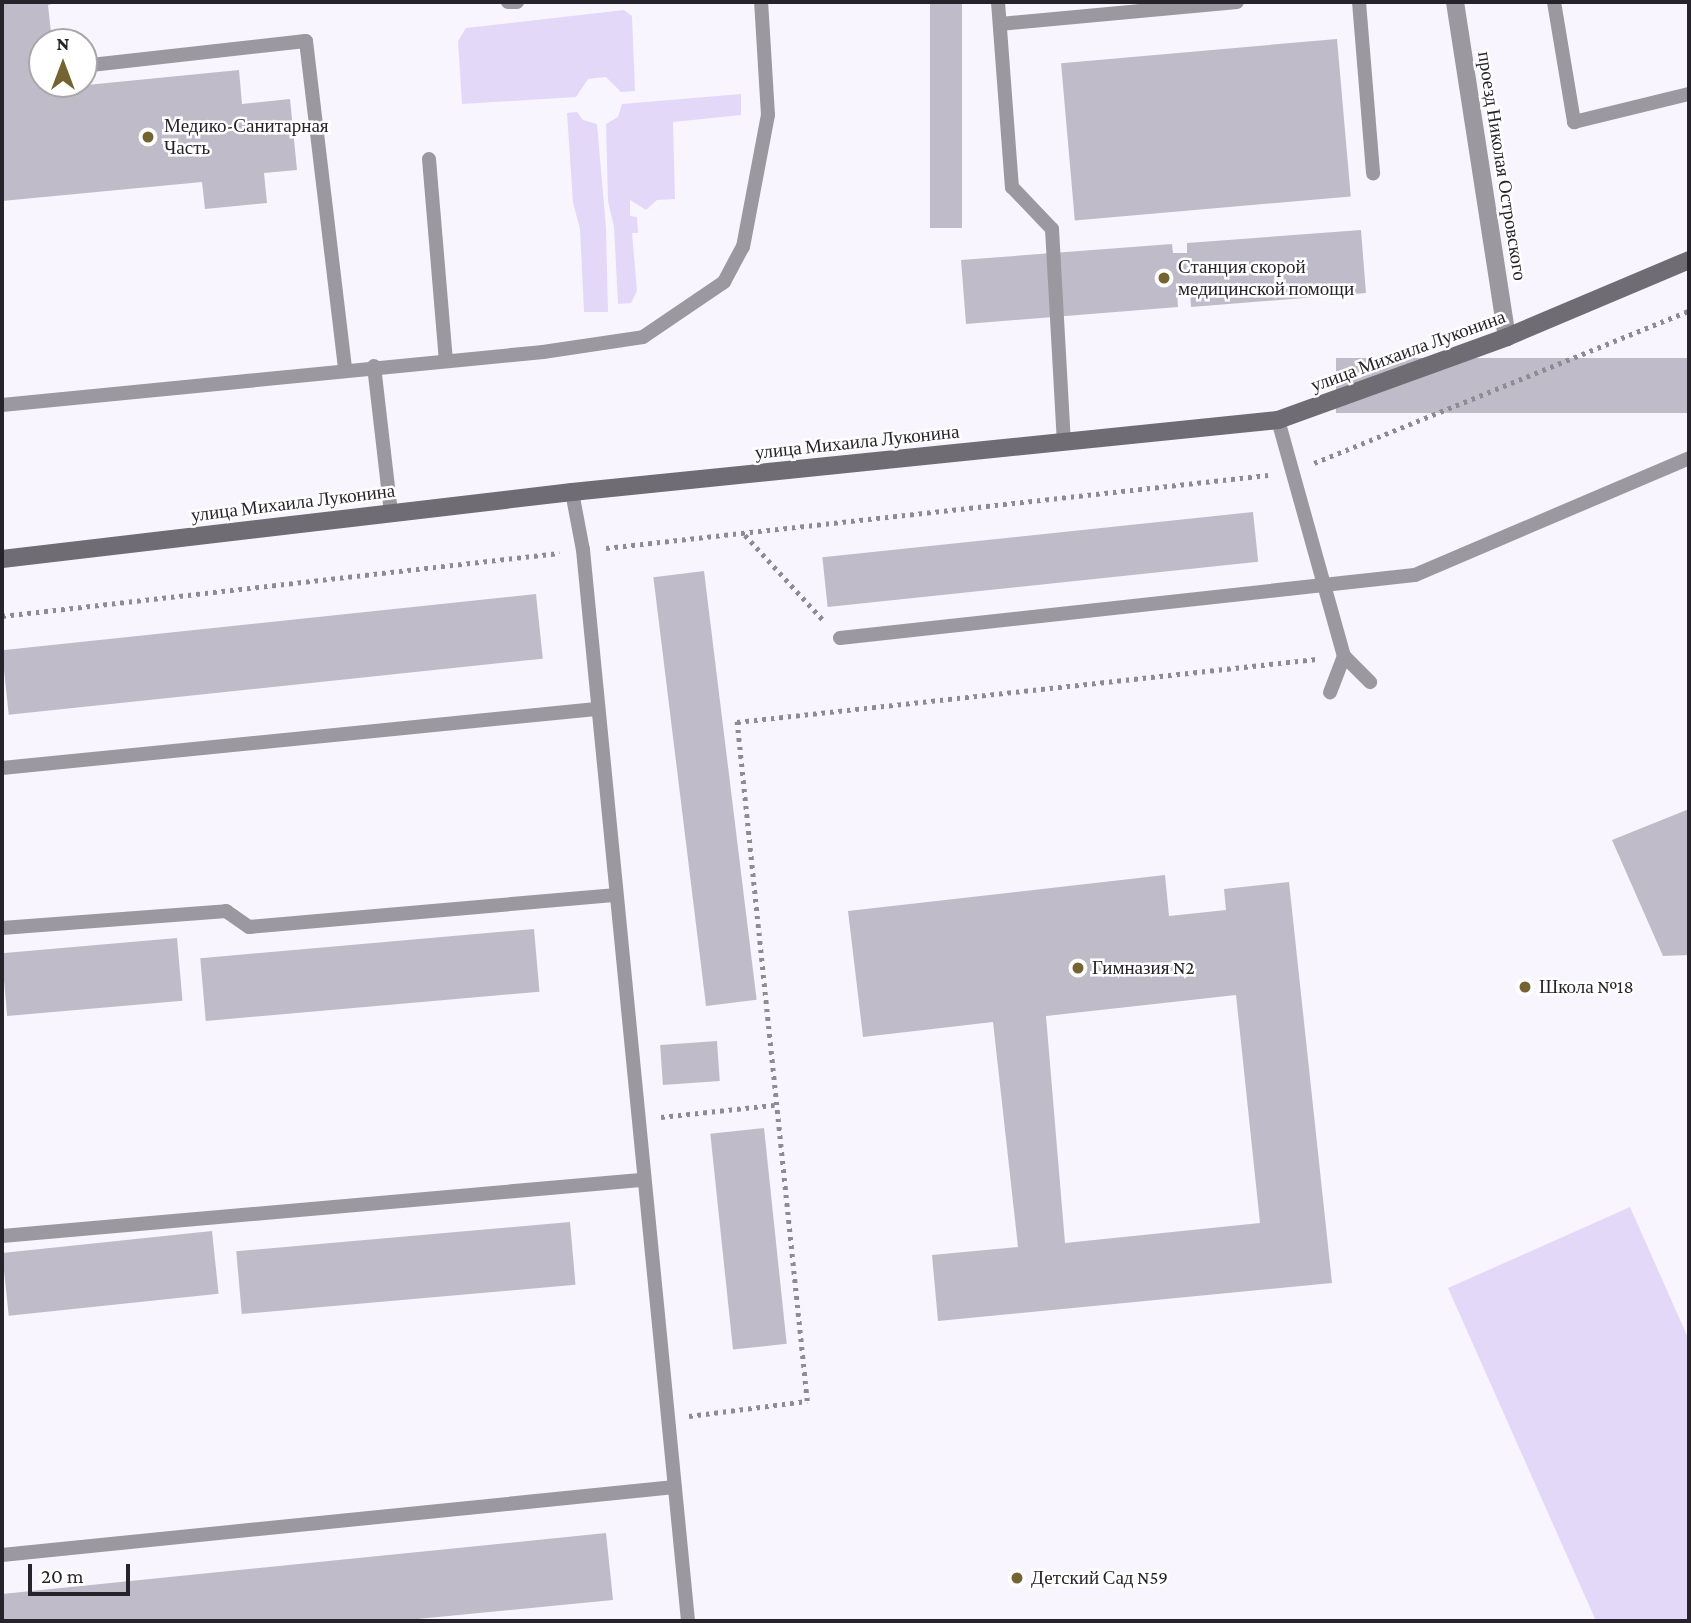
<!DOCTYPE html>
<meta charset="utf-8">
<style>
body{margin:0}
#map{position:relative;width:1691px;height:1623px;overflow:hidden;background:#f9f5fe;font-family:"Crimson Pro",serif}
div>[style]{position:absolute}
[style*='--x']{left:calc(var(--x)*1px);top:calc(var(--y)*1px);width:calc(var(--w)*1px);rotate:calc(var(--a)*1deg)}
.green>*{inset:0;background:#e4d8f8}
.building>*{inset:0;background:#c0bbc9;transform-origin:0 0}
.path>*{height:4.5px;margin-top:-2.25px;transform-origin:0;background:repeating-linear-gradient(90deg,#8e8b93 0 3.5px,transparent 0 8.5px)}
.service>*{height:14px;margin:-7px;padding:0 7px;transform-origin:7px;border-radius:7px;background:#9b989f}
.tertiary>*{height:18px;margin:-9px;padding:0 9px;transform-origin:9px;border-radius:9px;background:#9b989f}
.secondary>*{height:18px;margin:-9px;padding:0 9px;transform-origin:9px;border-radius:9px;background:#6f6c74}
.dots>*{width:19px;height:19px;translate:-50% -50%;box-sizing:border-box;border:4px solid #fff;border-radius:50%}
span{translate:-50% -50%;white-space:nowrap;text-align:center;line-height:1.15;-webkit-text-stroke:5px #fff;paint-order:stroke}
.poi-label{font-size:19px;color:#26242a}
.left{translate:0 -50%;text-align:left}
.street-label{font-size:19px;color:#26242a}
.frame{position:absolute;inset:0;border:4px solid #26242a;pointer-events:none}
.north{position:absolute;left:28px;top:28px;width:70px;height:70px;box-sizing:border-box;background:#fff;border:2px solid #a8a7aa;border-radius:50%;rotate:0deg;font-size:19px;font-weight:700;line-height:28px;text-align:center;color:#26242a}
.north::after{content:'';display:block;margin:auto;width:24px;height:32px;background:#736431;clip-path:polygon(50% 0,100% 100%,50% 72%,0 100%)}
.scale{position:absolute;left:28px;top:1564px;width:102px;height:32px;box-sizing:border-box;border:4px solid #26242a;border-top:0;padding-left:9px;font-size:21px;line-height:24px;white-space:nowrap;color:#26242a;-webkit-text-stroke:5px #fff;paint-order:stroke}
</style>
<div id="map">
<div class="green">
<div style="clip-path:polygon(624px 10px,632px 16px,635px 91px,621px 92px,606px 77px,588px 79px,576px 97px,462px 104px,458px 41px,466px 28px)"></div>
<div style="clip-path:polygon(741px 94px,741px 115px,673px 122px,675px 199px,657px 200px,646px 210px,630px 200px,630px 216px,637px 217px,638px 233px,632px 233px,637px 291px,631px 303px,618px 304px,614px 227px,608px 201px,606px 124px,618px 117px,622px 104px)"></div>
<div style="clip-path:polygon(577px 112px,583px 120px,597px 124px,606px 228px,608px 312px,584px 312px,580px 229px,573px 203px,567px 113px)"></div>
<div style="clip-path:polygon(1630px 1207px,1689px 1340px,1689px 1621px,1596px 1621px,1448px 1288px)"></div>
</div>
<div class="building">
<div style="clip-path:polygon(2px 2px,60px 2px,48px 5px,52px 42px,42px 42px,42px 84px,56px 88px,239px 70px,242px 104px,290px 99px,297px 170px,264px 173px,267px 203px,205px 209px,202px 182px,2px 201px)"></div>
<div style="left:930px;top:2px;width:32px;height:226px"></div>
<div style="left:1337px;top:39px;width:158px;height:277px;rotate:85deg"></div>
<div style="clip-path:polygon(1361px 230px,1366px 293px,1191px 307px,1190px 291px,1177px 291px,1178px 307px,966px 324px,961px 260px,1172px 244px,1173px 253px,1187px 253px,1187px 243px)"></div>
<div style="left:1689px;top:358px;width:55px;height:353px;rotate:90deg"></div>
<div style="left:1253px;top:512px;width:50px;height:433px;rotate:84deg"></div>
<div style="left:704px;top:571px;width:432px;height:51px;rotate:83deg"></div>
<div style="left:536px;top:594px;width:65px;height:537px;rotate:84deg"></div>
<div style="clip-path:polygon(1689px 809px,1689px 955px,1663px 956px,1612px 840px)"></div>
<div style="clip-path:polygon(evenodd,1165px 875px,1169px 916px,1226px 910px,1224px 889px,1289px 882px,1332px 1283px,938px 1321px,932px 1255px,1018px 1247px,993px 1022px,863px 1037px,848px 911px,1165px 875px,1236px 995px,1260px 1223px,1065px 1243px,1046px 1016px,1236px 995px)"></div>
<div style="left:534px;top:929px;width:63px;height:335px;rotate:85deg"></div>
<div style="left:177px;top:938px;width:63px;height:176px;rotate:85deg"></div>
<div style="left:717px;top:1041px;width:40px;height:57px;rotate:86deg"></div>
<div style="left:764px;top:1128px;width:217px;height:54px;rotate:84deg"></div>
<div style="left:570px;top:1222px;width:63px;height:335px;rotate:85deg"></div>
<div style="left:212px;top:1231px;width:63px;height:211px;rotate:84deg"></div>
<div style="clip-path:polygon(606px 1533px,613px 1600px,397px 1621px,2px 1621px,2px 1594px)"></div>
</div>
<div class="path">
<div style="--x:1314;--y:463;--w:405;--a:-22.1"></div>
<div style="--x:745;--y:535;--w:117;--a:47.4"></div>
<div style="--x:606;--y:548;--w:666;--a:-6.29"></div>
<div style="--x:2;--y:616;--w:561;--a:-6.45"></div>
<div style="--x:661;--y:1117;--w:114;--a:-6.1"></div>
<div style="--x:689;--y:1416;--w:119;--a:-7.2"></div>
<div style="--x:807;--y:1401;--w:683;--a:-95.89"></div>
<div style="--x:737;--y:722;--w:583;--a:-6.2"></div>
</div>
<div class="service">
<div style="--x:508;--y:2;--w:9;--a:0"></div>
<div style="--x:998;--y:2;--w:186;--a:85.7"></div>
<div style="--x:1012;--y:187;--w:58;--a:46.4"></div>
<div style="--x:1052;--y:229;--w:213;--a:86.8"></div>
<div style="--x:1359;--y:2;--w:172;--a:85.3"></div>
<div style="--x:1554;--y:2;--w:122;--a:80.5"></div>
<div style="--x:1574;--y:122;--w:118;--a:-13.7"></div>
<div style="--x:1000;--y:24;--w:238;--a:-5.3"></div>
<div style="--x:91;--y:65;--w:216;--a:-6.4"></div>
<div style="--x:306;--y:41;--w:330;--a:83.2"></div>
<div style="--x:429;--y:159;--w:202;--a:85.2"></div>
<div style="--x:374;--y:366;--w:148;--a:83.4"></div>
<div style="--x:2;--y:405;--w:544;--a:-5.6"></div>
<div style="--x:543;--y:352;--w:101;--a:-8.5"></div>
<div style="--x:643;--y:337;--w:98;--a:-34.2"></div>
<div style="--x:724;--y:282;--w:40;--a:-62"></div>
<div style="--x:743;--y:247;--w:134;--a:-79.3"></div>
<div style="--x:768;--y:115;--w:113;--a:-93.5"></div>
<div style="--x:1278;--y:420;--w:245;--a:74.4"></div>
<div style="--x:1344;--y:656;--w:39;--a:111"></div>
<div style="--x:572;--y:492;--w:59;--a:79.3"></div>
<div style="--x:583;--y:550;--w:1076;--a:84.4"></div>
<div style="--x:840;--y:638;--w:578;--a:-6.25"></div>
<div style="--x:1415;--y:575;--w:298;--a:-23.1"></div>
<div style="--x:1344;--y:656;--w:37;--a:45"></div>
<div style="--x:2;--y:768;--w:597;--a:-5.67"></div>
<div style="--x:2;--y:928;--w:225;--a:-4.3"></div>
<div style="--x:226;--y:911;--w:28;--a:35"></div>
<div style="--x:249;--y:927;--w:366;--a:-5"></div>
<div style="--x:2;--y:1236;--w:641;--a:-5.01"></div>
<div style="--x:2;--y:1555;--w:676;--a:-5.77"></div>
</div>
<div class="tertiary">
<div style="--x:1455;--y:2;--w:339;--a:81.2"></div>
</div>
<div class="secondary">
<div style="--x:2;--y:559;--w:574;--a:-6.7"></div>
<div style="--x:572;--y:492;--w:710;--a:-5.82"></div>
<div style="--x:1278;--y:420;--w:244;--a:-19.9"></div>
<div style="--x:1507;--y:337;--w:198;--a:-22.9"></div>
</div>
<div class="dots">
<div style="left:148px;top:137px;background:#736431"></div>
<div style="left:1164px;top:278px;background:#736431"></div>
<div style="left:1078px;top:968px;background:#736431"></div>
<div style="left:1525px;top:987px;background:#736431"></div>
<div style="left:1017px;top:1578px;background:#736431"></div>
</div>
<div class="poi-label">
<span class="left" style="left:164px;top:137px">Медико-Санитарная<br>Часть</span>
<span class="left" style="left:1178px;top:278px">Станция скорой<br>медицинской помощи</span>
<span class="left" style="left:1092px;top:968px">Гимназия N2</span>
<span class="left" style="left:1539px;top:987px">Школа №18</span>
<span class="left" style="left:1031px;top:1578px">Детский Сад N59</span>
</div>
<div class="street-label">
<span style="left:1502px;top:166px;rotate:81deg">проезд Николая Островского</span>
<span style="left:1408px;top:351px;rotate:-20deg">улица Михаила Луконина</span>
<span style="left:857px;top:442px;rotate:-6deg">улица Михаила Луконина</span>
<span style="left:293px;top:503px;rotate:-7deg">улица Михаила Луконина</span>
</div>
<div class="frame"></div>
<div class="north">N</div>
<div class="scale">20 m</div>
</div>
